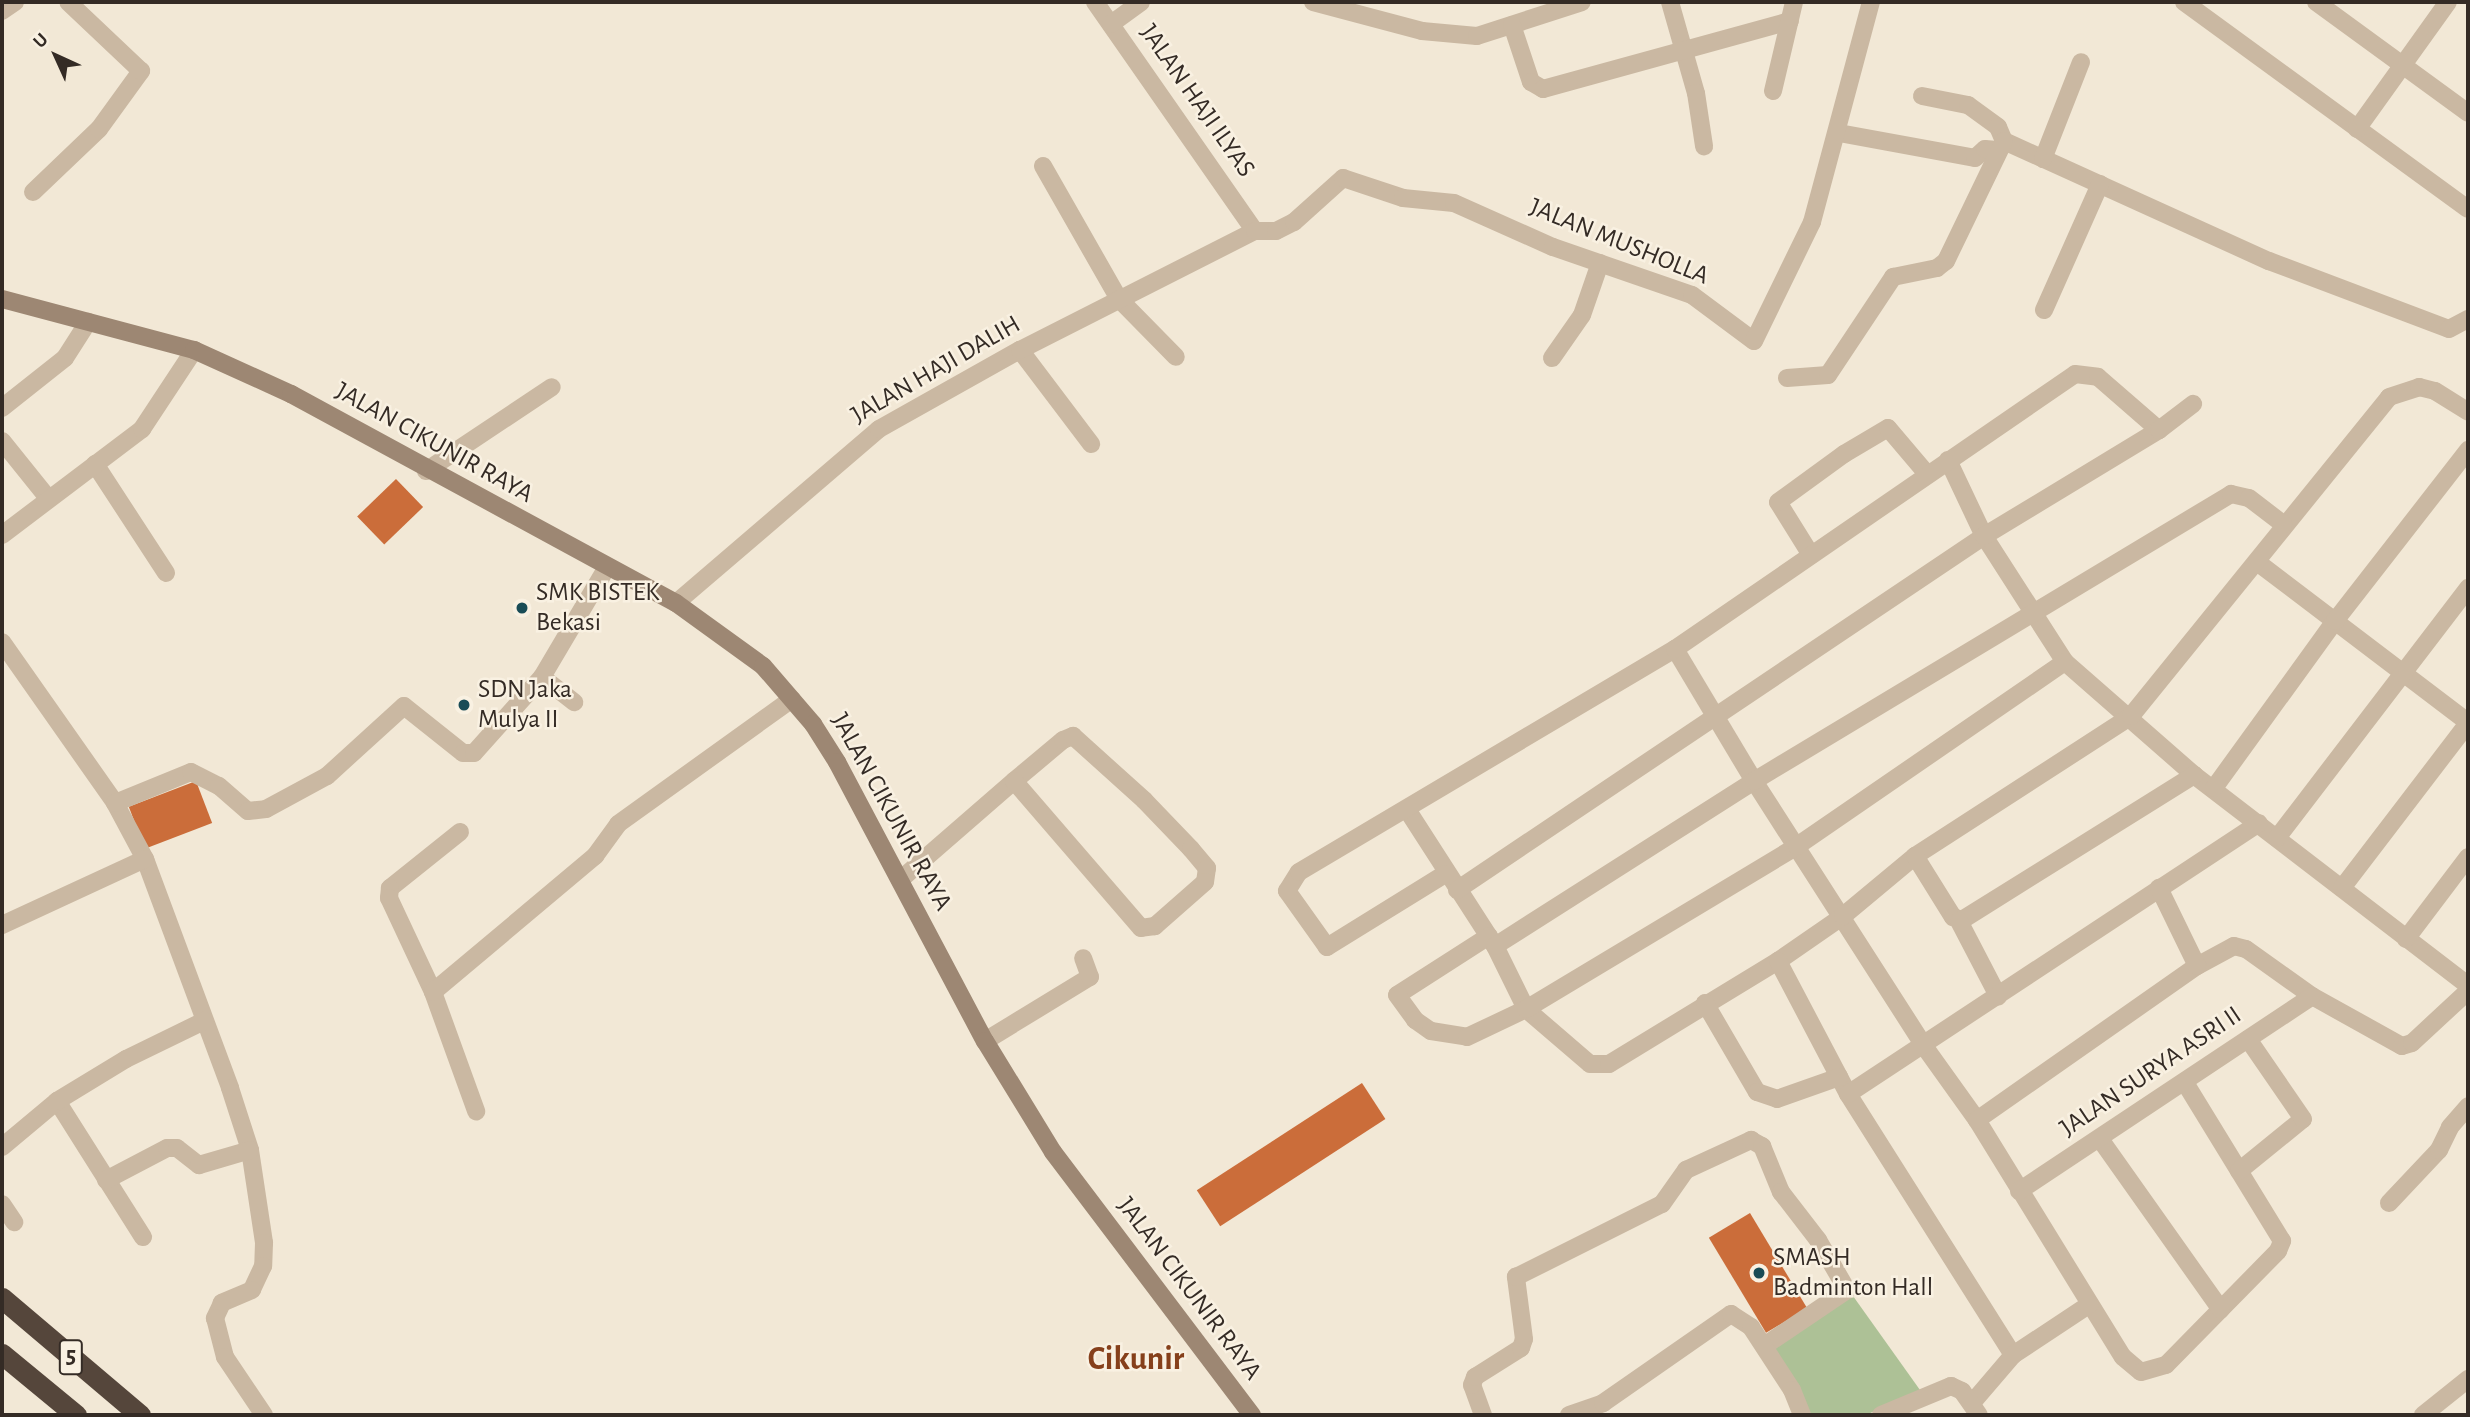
<!DOCTYPE html>
<style>
body{margin:0}
#map{position:relative;width:2470px;height:1417px;overflow:hidden;background:#f2e8d6;font-family:"Alegreya Sans",sans-serif}
div>[style]{position:absolute}
[style*='--x']{left:calc(var(--x)*1px);top:calc(var(--y)*1px);width:calc(var(--w)*1px);rotate:calc(var(--a)*1deg)}
.green>*{inset:0;background:#adc196}
.building>*{inset:0;background:#cb6d3a;transform-origin:0 0}
.street>*{height:18px;margin:-9px;padding:0 9px;transform-origin:9px;border-radius:9px;background:#cab8a2}
.secondary>*{height:18px;margin:-9px;padding:0 9px;transform-origin:9px;border-radius:9px;background:#9d8773}
.highway>*{height:21px;margin:-10.5px;padding:0 10.5px;transform-origin:10.5px;border-radius:10.5px;background:#55463b}
.dots>*{width:19px;height:19px;translate:-50% -50%;box-sizing:border-box;border:4px solid #f9f1e2;border-radius:50%}
span{translate:-50% -50%;white-space:nowrap;text-align:center;line-height:1.15;-webkit-text-stroke:5px #f9f1e2;paint-order:stroke}
.shield-label span{padding:2px 5px;background:#f9f1e2;border:2px solid;border-radius:5px;-webkit-text-stroke-width:0}
.shield-label{font-size:24px;color:#342b25;font-weight:700}
.street-label{font-size:26px;color:#342b25}
.poi-label{font-size:26px;color:#342b25}
.left{translate:0 -50%;text-align:left}
.district-label{font-size:33px;color:#86401b;font-weight:700}
.frame{position:absolute;inset:0;border:4px solid #342b25;pointer-events:none}
.north{position:absolute;left:21px;top:21px;width:70px;height:70px;-webkit-text-stroke:5px #f9f1e2;paint-order:stroke;rotate:315deg;font-size:19px;font-weight:700;line-height:28px;text-align:center;color:#342b25}
.north::after{content:'';display:block;margin:auto;width:24px;height:32px;background:#342b25;clip-path:polygon(50% 0,100% 100%,50% 72%,0 100%)}
</style>
<div id="map">
<div class="green">
<div style="clip-path:polygon(1853px 1296px,1920px 1390px,1866px 1415px,1808px 1415px,1774px 1347px)"></div>
</div>
<div class="building">
<div style="left:396px;top:479px;width:39px;height:54px;rotate:46deg"></div>
<div style="left:196px;top:781px;width:45px;height:72px;rotate:69deg"></div>
<div style="left:1362px;top:1083px;width:43px;height:197px;rotate:57deg"></div>
<div style="left:1750px;top:1213px;width:111px;height:48px;rotate:59deg"></div>
</div>
<div class="street">
<div style="--x:1095;--y:2;--w:279;--a:55.1"></div>
<div style="--x:1313;--y:2;--w:113;--a:14.9"></div>
<div style="--x:1422;--y:31;--w:55;--a:5.2"></div>
<div style="--x:1477;--y:36;--w:110;--a:-17.9"></div>
<div style="--x:1670;--y:2;--w:95;--a:74.1"></div>
<div style="--x:1696;--y:93;--w:54;--a:81.4"></div>
<div style="--x:2184;--y:2;--w:351;--a:36.1"></div>
<div style="--x:2316;--y:2;--w:188;--a:36.1"></div>
<div style="--x:2;--y:11;--w:16;--a:-35"></div>
<div style="--x:1111;--y:24;--w:37;--a:-36"></div>
<div style="--x:1512;--y:25;--w:60;--a:71.6"></div>
<div style="--x:1531;--y:82;--w:14;--a:30"></div>
<div style="--x:1543;--y:89;--w:256;--a:-15.4"></div>
<div style="--x:1773;--y:91;--w:91;--a:-76.7"></div>
<div style="--x:1922;--y:96;--w:47;--a:11.1"></div>
<div style="--x:1968;--y:105;--w:37;--a:36"></div>
<div style="--x:1998;--y:127;--w:15;--a:67"></div>
<div style="--x:2004;--y:141;--w:291;--a:24.4"></div>
<div style="--x:2269;--y:261;--w:192;--a:20.7"></div>
<div style="--x:2449;--y:329;--w:21;--a:-28"></div>
<div style="--x:2357;--y:129;--w:156;--a:-54.4"></div>
<div style="--x:1839;--y:133;--w:138;--a:10.4"></div>
<div style="--x:1975;--y:158;--w:13;--a:-42"></div>
<div style="--x:1985;--y:149;--w:12;--a:5"></div>
<div style="--x:2043;--y:159;--w:104;--a:-68.6"></div>
<div style="--x:1043;--y:166;--w:153;--a:60.3"></div>
<div style="--x:1119;--y:299;--w:81;--a:45.5"></div>
<div style="--x:33;--y:192;--w:91;--a:-43.7"></div>
<div style="--x:99;--y:129;--w:72;--a:-54.1"></div>
<div style="--x:141;--y:71;--w:100;--a:-136.6"></div>
<div style="--x:2044;--y:310;--w:138;--a:-66"></div>
<div style="--x:1020;--y:350;--w:118;--a:52.9"></div>
<div style="--x:1552;--y:358;--w:52;--a:-55.1"></div>
<div style="--x:1582;--y:315;--w:55;--a:-70.9"></div>
<div style="--x:1787;--y:378;--w:41;--a:-4.2"></div>
<div style="--x:1828;--y:375;--w:118;--a:-56.4"></div>
<div style="--x:1893;--y:277;--w:45;--a:-11.6"></div>
<div style="--x:1937;--y:268;--w:11;--a:-38"></div>
<div style="--x:1946;--y:261;--w:133;--a:-64.2"></div>
<div style="--x:2;--y:408;--w:80;--a:-38.4"></div>
<div style="--x:65;--y:358;--w:43;--a:-57.4"></div>
<div style="--x:2;--y:441;--w:73;--a:51.1"></div>
<div style="--x:1948;--y:460;--w:84;--a:64.7"></div>
<div style="--x:1984;--y:536;--w:150;--a:57.3"></div>
<div style="--x:2065;--y:662;--w:171;--a:41.2"></div>
<div style="--x:2194;--y:775;--w:345;--a:37.5"></div>
<div style="--x:95;--y:464;--w:130;--a:56.9"></div>
<div style="--x:426;--y:471;--w:151;--a:-33.7"></div>
<div style="--x:2;--y:535;--w:176;--a:-37.1"></div>
<div style="--x:142;--y:429;--w:95;--a:-56.6"></div>
<div style="--x:1811;--y:555;--w:62;--a:-121.9"></div>
<div style="--x:1778;--y:502;--w:82;--a:-36"></div>
<div style="--x:1844;--y:454;--w:51;--a:-30.6"></div>
<div style="--x:1888;--y:428;--w:60;--a:49.7"></div>
<div style="--x:2257;--y:562;--w:265;--a:37.2"></div>
<div style="--x:676;--y:603;--w:267;--a:-40.6"></div>
<div style="--x:879;--y:429;--w:162;--a:-29.3"></div>
<div style="--x:1020;--y:350;--w:263;--a:-26.9"></div>
<div style="--x:1255;--y:231;--w:21;--a:0"></div>
<div style="--x:1276;--y:231;--w:20;--a:-27"></div>
<div style="--x:1294;--y:222;--w:66;--a:-41.9"></div>
<div style="--x:1343;--y:178;--w:63;--a:18.4"></div>
<div style="--x:1403;--y:198;--w:51;--a:5.6"></div>
<div style="--x:1454;--y:203;--w:108;--a:24"></div>
<div style="--x:1553;--y:247;--w:147;--a:19.1"></div>
<div style="--x:1692;--y:295;--w:77;--a:36.6"></div>
<div style="--x:1754;--y:341;--w:132;--a:-64"></div>
<div style="--x:1812;--y:222;--w:228;--a:-75"></div>
<div style="--x:2;--y:642;--w:197;--a:54.9"></div>
<div style="--x:115;--y:803;--w:64;--a:61.8"></div>
<div style="--x:145;--y:859;--w:244;--a:69.6"></div>
<div style="--x:230;--y:1088;--w:65;--a:72.1"></div>
<div style="--x:250;--y:1150;--w:94;--a:81.4"></div>
<div style="--x:264;--y:1243;--w:23;--a:92"></div>
<div style="--x:263;--y:1266;--w:26;--a:115"></div>
<div style="--x:252;--y:1290;--w:33;--a:157"></div>
<div style="--x:222;--y:1303;--w:17;--a:115"></div>
<div style="--x:215;--y:1318;--w:40;--a:75.6"></div>
<div style="--x:225;--y:1357;--w:70;--a:56.1"></div>
<div style="--x:1675;--y:649;--w:154;--a:59.1"></div>
<div style="--x:1754;--y:781;--w:315;--a:57.3"></div>
<div style="--x:1924;--y:1046;--w:91;--a:54.4"></div>
<div style="--x:1977;--y:1120;--w:278;--a:58.4"></div>
<div style="--x:2123;--y:1357;--w:23;--a:40"></div>
<div style="--x:2141;--y:1372;--w:26;--a:-16"></div>
<div style="--x:2166;--y:1365;--w:160;--a:-45.5"></div>
<div style="--x:2278;--y:1251;--w:11;--a:-68"></div>
<div style="--x:2282;--y:1241;--w:185;--a:-121.5"></div>
<div style="--x:542;--y:677;--w:41;--a:38"></div>
<div style="--x:2214;--y:788;--w:206;--a:-54.1"></div>
<div style="--x:2335;--y:621;--w:217;--a:-52.1"></div>
<div style="--x:115;--y:803;--w:82;--a:-22.2"></div>
<div style="--x:191;--y:772;--w:31;--a:27"></div>
<div style="--x:219;--y:786;--w:38;--a:41"></div>
<div style="--x:248;--y:811;--w:18;--a:-6"></div>
<div style="--x:266;--y:809;--w:69;--a:-28.4"></div>
<div style="--x:327;--y:776;--w:104;--a:-42.3"></div>
<div style="--x:404;--y:706;--w:75;--a:38.5"></div>
<div style="--x:463;--y:753;--w:11;--a:0"></div>
<div style="--x:474;--y:753;--w:102;--a:-48.2"></div>
<div style="--x:542;--y:677;--w:128;--a:-59.4"></div>
<div style="--x:1408;--y:811;--w:161;--a:57.2"></div>
<div style="--x:1495;--y:946;--w:70;--a:63.8"></div>
<div style="--x:1526;--y:1009;--w:84;--a:40.7"></div>
<div style="--x:1590;--y:1064;--w:19;--a:0"></div>
<div style="--x:1609;--y:1064;--w:198;--a:-31.4"></div>
<div style="--x:1778;--y:961;--w:79;--a:-34.7"></div>
<div style="--x:1843;--y:916;--w:94;--a:-39.8"></div>
<div style="--x:1915;--y:856;--w:257;--a:-32.9"></div>
<div style="--x:2131;--y:716;--w:410;--a:-51"></div>
<div style="--x:2389;--y:397;--w:32;--a:-18"></div>
<div style="--x:2419;--y:387;--w:16;--a:14"></div>
<div style="--x:2435;--y:391;--w:39;--a:32"></div>
<div style="--x:460;--y:832;--w:90;--a:141.3"></div>
<div style="--x:390;--y:888;--w:10;--a:96"></div>
<div style="--x:389;--y:898;--w:104;--a:64.9"></div>
<div style="--x:433;--y:992;--w:127;--a:70.1"></div>
<div style="--x:2277;--y:838;--w:315;--a:-52.6"></div>
<div style="--x:1915;--y:856;--w:72;--a:58.1"></div>
<div style="--x:1953;--y:917;--w:9;--a:18"></div>
<div style="--x:1962;--y:920;--w:274;--a:-32"></div>
<div style="--x:1445;--y:874;--w:139;--a:148.3"></div>
<div style="--x:1327;--y:947;--w:69;--a:-125.5"></div>
<div style="--x:1287;--y:891;--w:22;--a:-58"></div>
<div style="--x:1299;--y:872;--w:437;--a:-30.7"></div>
<div style="--x:1675;--y:649;--w:485;--a:-34.5"></div>
<div style="--x:2075;--y:374;--w:23;--a:7"></div>
<div style="--x:2098;--y:377;--w:81;--a:41"></div>
<div style="--x:900;--y:880;--w:151;--a:-41"></div>
<div style="--x:1014;--y:781;--w:64;--a:-39.9"></div>
<div style="--x:1063;--y:740;--w:11;--a:-22"></div>
<div style="--x:1073;--y:736;--w:96;--a:42"></div>
<div style="--x:1144;--y:800;--w:68;--a:46.2"></div>
<div style="--x:1191;--y:849;--w:25;--a:50"></div>
<div style="--x:1207;--y:868;--w:14;--a:98"></div>
<div style="--x:1205;--y:882;--w:67;--a:138.7"></div>
<div style="--x:1155;--y:926;--w:14;--a:172"></div>
<div style="--x:1141;--y:928;--w:194;--a:-130.8"></div>
<div style="--x:2342;--y:888;--w:208;--a:-52.6"></div>
<div style="--x:1457;--y:890;--w:635;--a:-33.89"></div>
<div style="--x:1984;--y:536;--w:205;--a:-31.2"></div>
<div style="--x:2159;--y:430;--w:43;--a:-37.4"></div>
<div style="--x:1959;--y:921;--w:85;--a:62.5"></div>
<div style="--x:2;--y:925;--w:157;--a:-24.8"></div>
<div style="--x:1489;--y:936;--w:109;--a:147.3"></div>
<div style="--x:1397;--y:995;--w:31;--a:54"></div>
<div style="--x:1415;--y:1020;--w:19;--a:35"></div>
<div style="--x:1431;--y:1031;--w:36;--a:9"></div>
<div style="--x:1467;--y:1037;--w:65;--a:-25.4"></div>
<div style="--x:1526;--y:1009;--w:316;--a:-31"></div>
<div style="--x:1797;--y:846;--w:325;--a:-34.5"></div>
<div style="--x:2406;--y:939;--w:103;--a:-52.9"></div>
<div style="--x:1495;--y:946;--w:307;--a:-32.5"></div>
<div style="--x:1754;--y:781;--w:557;--a:-31.03"></div>
<div style="--x:2231;--y:494;--w:18;--a:13"></div>
<div style="--x:2249;--y:498;--w:43;--a:37.4"></div>
<div style="--x:1778;--y:961;--w:150;--a:62.2"></div>
<div style="--x:1848;--y:1094;--w:309;--a:57.7"></div>
<div style="--x:2013;--y:1355;--w:92;--a:-33.5"></div>
<div style="--x:2197;--y:966;--w:42;--a:-28.4"></div>
<div style="--x:2234;--y:946;--w:12;--a:14"></div>
<div style="--x:2246;--y:949;--w:81;--a:35.5"></div>
<div style="--x:2312;--y:996;--w:103;--a:29.1"></div>
<div style="--x:2402;--y:1046;--w:10;--a:-17"></div>
<div style="--x:2412;--y:1043;--w:76;--a:-42.9"></div>
<div style="--x:433;--y:992;--w:212;--a:-40"></div>
<div style="--x:595;--y:856;--w:39;--a:-54"></div>
<div style="--x:618;--y:824;--w:214;--a:-35.7"></div>
<div style="--x:1705;--y:1003;--w:103;--a:59.7"></div>
<div style="--x:1757;--y:1092;--w:21;--a:19"></div>
<div style="--x:1777;--y:1099;--w:66;--a:-19.5"></div>
<div style="--x:985;--y:1041;--w:123;--a:-31.4"></div>
<div style="--x:1090;--y:977;--w:20;--a:-110"></div>
<div style="--x:1848;--y:1094;--w:492;--a:-33.4"></div>
<div style="--x:57;--y:1101;--w:161;--a:57.7"></div>
<div style="--x:1977;--y:1120;--w:269;--a:-35"></div>
<div style="--x:2197;--y:966;--w:87;--a:-116"></div>
<div style="--x:2100;--y:1139;--w:209;--a:54.7"></div>
<div style="--x:2;--y:1147;--w:72;--a:-39.9"></div>
<div style="--x:57;--y:1101;--w:81;--a:-31.3"></div>
<div style="--x:126;--y:1059;--w:87;--a:-26"></div>
<div style="--x:2239;--y:1171;--w:82;--a:-39.1"></div>
<div style="--x:2303;--y:1119;--w:97;--a:-124.5"></div>
<div style="--x:106;--y:1180;--w:69;--a:-27.7"></div>
<div style="--x:167;--y:1148;--w:10;--a:0"></div>
<div style="--x:177;--y:1148;--w:28;--a:38"></div>
<div style="--x:199;--y:1165;--w:53;--a:-16.4"></div>
<div style="--x:2019;--y:1191;--w:352;--a:-33.6"></div>
<div style="--x:2389;--y:1203;--w:73;--a:-46.7"></div>
<div style="--x:2439;--y:1150;--w:25;--a:-64"></div>
<div style="--x:2450;--y:1127;--w:28;--a:-49"></div>
<div style="--x:2;--y:1204;--w:22;--a:56"></div>
<div style="--x:1972;--y:1403;--w:63;--a:-49.5"></div>
<div style="--x:1483;--y:1415;--w:32;--a:-110"></div>
<div style="--x:1472;--y:1385;--w:9;--a:-69"></div>
<div style="--x:1475;--y:1377;--w:54;--a:-32.2"></div>
<div style="--x:1521;--y:1348;--w:9;--a:-72"></div>
<div style="--x:1524;--y:1339;--w:63;--a:-97.4"></div>
<div style="--x:1516;--y:1277;--w:163;--a:-26.6"></div>
<div style="--x:1662;--y:1204;--w:42;--a:-54.8"></div>
<div style="--x:1686;--y:1170;--w:72;--a:-24.8"></div>
<div style="--x:1751;--y:1140;--w:13;--a:29"></div>
<div style="--x:1762;--y:1146;--w:50;--a:67.6"></div>
<div style="--x:1781;--y:1192;--w:61;--a:52.4"></div>
<div style="--x:1818;--y:1240;--w:58;--a:59.9"></div>
<div style="--x:1847;--y:1290;--w:100;--a:146"></div>
<div style="--x:1569;--y:1415;--w:36;--a:-19"></div>
<div style="--x:1603;--y:1403;--w:156;--a:-34.8"></div>
<div style="--x:1731;--y:1314;--w:24;--a:33"></div>
<div style="--x:1751;--y:1327;--w:75;--a:56.9"></div>
<div style="--x:1792;--y:1390;--w:27;--a:68"></div>
<div style="--x:1881;--y:1415;--w:76;--a:-22.5"></div>
<div style="--x:1951;--y:1386;--w:12;--a:24"></div>
<div style="--x:1962;--y:1391;--w:29;--a:55"></div>
<div style="--x:2423;--y:1415;--w:58;--a:-38.7"></div>
</div>
<div class="secondary">
<div style="--x:2;--y:299;--w:199;--a:14.9"></div>
<div style="--x:194;--y:350;--w:107;--a:24.4"></div>
<div style="--x:291;--y:394;--w:438;--a:28.5"></div>
<div style="--x:676;--y:603;--w:107;--a:35.9"></div>
<div style="--x:763;--y:666;--w:77;--a:49.2"></div>
<div style="--x:813;--y:724;--w:45;--a:57.7"></div>
<div style="--x:837;--y:762;--w:316;--a:62.1"></div>
<div style="--x:985;--y:1041;--w:130;--a:58.5"></div>
<div style="--x:1053;--y:1152;--w:330;--a:52.9"></div>
</div>
<div class="highway">
<div style="--x:2;--y:1298;--w:181;--a:40.3"></div>
<div style="--x:2;--y:1354;--w:96;--a:39.5"></div>
</div>
<div class="dots">
<div style="left:522px;top:608px;background:#194c56"></div>
<div style="left:464px;top:705px;background:#194c56"></div>
<div style="left:1759px;top:1273px;background:#194c56"></div>
</div>
<div class="shield-label">
<span style="left:71px;top:1357px">5</span>
</div>
<div class="street-label">
<span style="left:1197px;top:101px;rotate:55deg">JALAN HAJI ILYAS</span>
<span style="left:1619px;top:242px;rotate:22deg">JALAN MUSHOLLA</span>
<span style="left:936px;top:370px;rotate:-30deg">JALAN HAJI DALIH</span>
<span style="left:434px;top:443px;rotate:29deg">JALAN CIKUNIR RAYA</span>
<span style="left:891px;top:812px;rotate:61deg">JALAN CIKUNIR RAYA</span>
<span style="left:2151px;top:1072px;rotate:-34deg">JALAN SURYA ASRI II</span>
<span style="left:1189px;top:1289px;rotate:53deg">JALAN CIKUNIR RAYA</span>
</div>
<div class="poi-label">
<span class="left" style="left:536px;top:608px">SMK BISTEK<br>Bekasi</span>
<span class="left" style="left:478px;top:705px">SDN Jaka<br>Mulya II</span>
<span class="left" style="left:1773px;top:1273px">SMASH<br>Badminton Hall</span>
</div>
<div class="district-label">
<span style="left:1136px;top:1360px">Cikunir</span>
</div>
<div class="frame"></div>
<div class="north">U</div>
</div>
